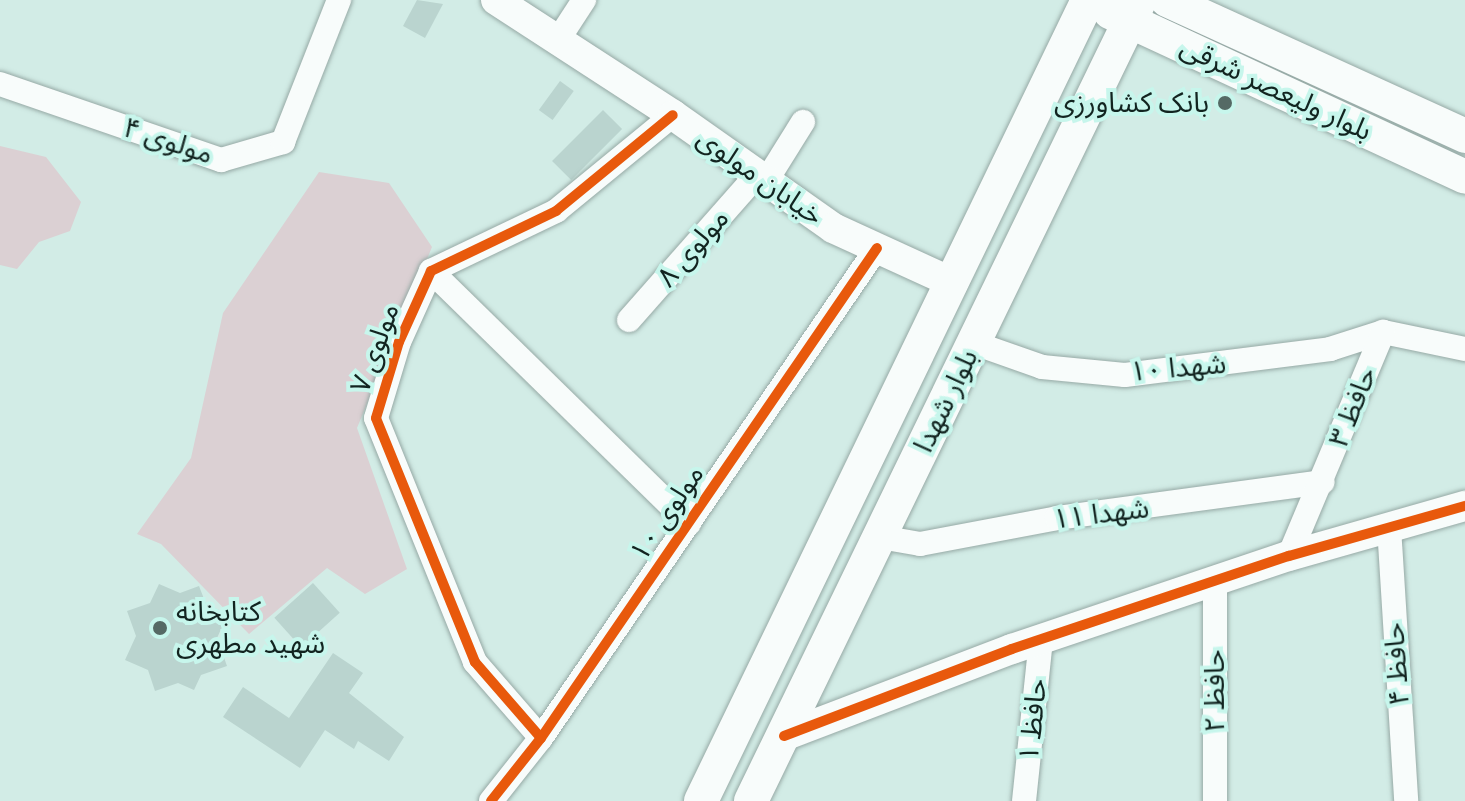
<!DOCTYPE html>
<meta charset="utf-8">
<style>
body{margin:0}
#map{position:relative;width:1465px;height:801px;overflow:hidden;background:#d2ece6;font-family:Karla,"Noto Sans Arabic",sans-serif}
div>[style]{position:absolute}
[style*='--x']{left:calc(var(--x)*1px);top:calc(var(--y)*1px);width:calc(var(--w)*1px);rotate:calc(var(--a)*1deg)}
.green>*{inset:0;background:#dbd0d3}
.building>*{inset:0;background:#bad4cf;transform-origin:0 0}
.roads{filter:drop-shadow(0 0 2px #96a9a5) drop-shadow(0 0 2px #96a9a5)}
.minor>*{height:24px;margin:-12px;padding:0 12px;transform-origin:12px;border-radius:12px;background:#f8fcfb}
.tertiary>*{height:30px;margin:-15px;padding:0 15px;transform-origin:15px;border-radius:15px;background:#f8fcfb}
.secondary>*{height:34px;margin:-17px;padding:0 17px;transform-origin:17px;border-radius:17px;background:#f8fcfb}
.cycleway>*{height:10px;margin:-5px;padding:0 5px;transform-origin:5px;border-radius:5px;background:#e8590c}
.dots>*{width:22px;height:22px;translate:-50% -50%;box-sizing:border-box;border:4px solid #c7f6ec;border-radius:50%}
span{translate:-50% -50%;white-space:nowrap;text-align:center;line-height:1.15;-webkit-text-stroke:8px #c7f6ec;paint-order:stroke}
.street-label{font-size:28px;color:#122420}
.poi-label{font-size:28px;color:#122420}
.right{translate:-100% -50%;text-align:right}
.left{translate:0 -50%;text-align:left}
</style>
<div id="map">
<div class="green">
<div style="clip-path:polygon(0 146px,46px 157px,81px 202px,70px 231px,39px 242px,17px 269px,0 265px)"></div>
<div style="clip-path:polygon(319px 172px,389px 183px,432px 247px,357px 428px,407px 569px,365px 594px,327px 568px,249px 634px,161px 544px,137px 534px,191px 458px,223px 313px)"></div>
</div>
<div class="building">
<div style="clip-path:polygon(417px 0,443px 4px,425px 38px,403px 26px)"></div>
<div style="left:560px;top:81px;width:17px;height:36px;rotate:36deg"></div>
<div style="left:603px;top:110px;width:27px;height:72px;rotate:45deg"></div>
<div style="left:313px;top:583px;width:40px;height:52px;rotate:48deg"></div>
<div style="clip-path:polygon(159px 584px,180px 593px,199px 586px,206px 604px,228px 614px,217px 638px,227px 666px,201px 675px,194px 690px,178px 683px,155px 691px,148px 670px,125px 660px,136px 636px,127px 611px,150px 603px)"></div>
<div style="clip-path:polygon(333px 653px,363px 673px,349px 693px,404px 737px,389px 761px,358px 741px,354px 749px,325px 730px,300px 768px,223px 717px,243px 687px,289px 718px)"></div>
</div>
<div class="roads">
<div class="minor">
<div style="--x:558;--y:40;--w:48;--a:-57"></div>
<div style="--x:0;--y:84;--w:234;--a:19"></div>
<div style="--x:221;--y:160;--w:65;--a:-16.2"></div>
<div style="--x:283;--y:142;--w:153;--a:-68.5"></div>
<div style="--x:765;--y:183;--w:72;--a:-58.1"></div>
<div style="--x:431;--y:271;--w:361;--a:44.4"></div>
<div style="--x:629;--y:320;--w:192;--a:-48.6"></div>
<div style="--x:1383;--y:332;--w:84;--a:11.7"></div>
<div style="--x:974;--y:343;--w:72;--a:19.4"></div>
<div style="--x:1042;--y:367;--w:83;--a:5.5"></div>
<div style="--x:1125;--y:375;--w:207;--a:-7.2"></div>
<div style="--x:1330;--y:349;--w:56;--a:-17.8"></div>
<div style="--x:1389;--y:527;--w:275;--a:86.4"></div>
<div style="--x:880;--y:537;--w:41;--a:9.9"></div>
<div style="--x:920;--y:544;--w:139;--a:-10.7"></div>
<div style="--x:1057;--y:518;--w:268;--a:-7.7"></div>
<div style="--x:1289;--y:556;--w:243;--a:-67.2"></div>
<div style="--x:1215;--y:581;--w:220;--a:90"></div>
<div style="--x:541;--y:738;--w:101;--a:-131"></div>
<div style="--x:475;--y:662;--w:263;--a:-112.1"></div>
<div style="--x:376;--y:418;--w:79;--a:-73.2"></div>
<div style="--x:399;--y:342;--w:78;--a:-65.7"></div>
<div style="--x:431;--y:271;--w:139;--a:-25.6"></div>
<div style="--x:556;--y:211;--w:151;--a:-39.4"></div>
<div style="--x:491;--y:801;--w:80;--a:-51.6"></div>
<div style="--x:541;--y:738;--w:594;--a:-55.56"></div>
<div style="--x:1024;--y:801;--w:163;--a:-84"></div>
</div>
<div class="tertiary">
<div style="--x:496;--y:0;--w:211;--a:33"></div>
<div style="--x:673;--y:115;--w:196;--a:35.2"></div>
<div style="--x:833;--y:228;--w:132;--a:24.6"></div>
<div style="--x:784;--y:736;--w:244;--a:-20.9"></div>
<div style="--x:1012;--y:649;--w:292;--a:-18.6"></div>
<div style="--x:1289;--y:556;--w:183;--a:-15.9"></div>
</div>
<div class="secondary">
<div style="--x:1167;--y:0;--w:328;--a:24.5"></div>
<div style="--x:1110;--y:12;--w:391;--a:24.9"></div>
<div style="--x:701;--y:801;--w:890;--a:-64.21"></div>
<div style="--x:751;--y:801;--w:890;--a:-64.1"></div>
</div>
</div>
<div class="cycleway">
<div style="--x:784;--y:736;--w:244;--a:-20.9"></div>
<div style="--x:1012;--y:649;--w:292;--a:-18.6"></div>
<div style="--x:1289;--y:556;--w:183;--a:-15.9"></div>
<div style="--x:541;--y:738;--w:101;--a:-131"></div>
<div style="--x:475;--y:662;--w:263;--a:-112.1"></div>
<div style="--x:376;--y:418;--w:79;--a:-73.2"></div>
<div style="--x:399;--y:342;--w:78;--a:-65.7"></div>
<div style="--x:431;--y:271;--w:139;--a:-25.6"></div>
<div style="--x:556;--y:211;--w:151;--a:-39.4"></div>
<div style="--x:491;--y:801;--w:80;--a:-51.6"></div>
<div style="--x:541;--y:738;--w:594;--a:-55.56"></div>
</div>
<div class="dots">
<div style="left:1225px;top:103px;background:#556a65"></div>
<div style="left:160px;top:628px;background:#556a65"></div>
</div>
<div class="street-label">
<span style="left:1276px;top:89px;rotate:25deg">بلوار ولیعصر شرقی</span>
<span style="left:168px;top:141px;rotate:18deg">مولوی ۴</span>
<span style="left:760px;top:177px;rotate:35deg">خیابان مولوی</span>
<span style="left:693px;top:248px;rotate:-49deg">مولوی ۸</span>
<span style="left:375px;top:348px;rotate:-70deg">مولوی ۷</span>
<span style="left:1178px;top:368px;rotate:-5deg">شهدا ۱۰</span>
<span style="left:946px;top:401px;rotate:-64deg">بلوار شهدا</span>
<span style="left:1353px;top:407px;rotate:-68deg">حافظ ۳</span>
<span style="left:667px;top:513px;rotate:-56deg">مولوی ۱۰</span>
<span style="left:1101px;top:514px;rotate:-7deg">شهدا ۱۱</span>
<span style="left:1397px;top:664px;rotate:-94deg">حافظ ۴</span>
<span style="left:1215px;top:691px;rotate:-90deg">حافظ ۲</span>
<span style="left:1033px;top:720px;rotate:-84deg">حافظ ۱</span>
</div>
<div class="poi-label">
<span class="right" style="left:1209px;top:103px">بانک کشاورزی</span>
<span class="left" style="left:176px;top:628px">کتابخانه<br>شهید مطهری</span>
</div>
</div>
